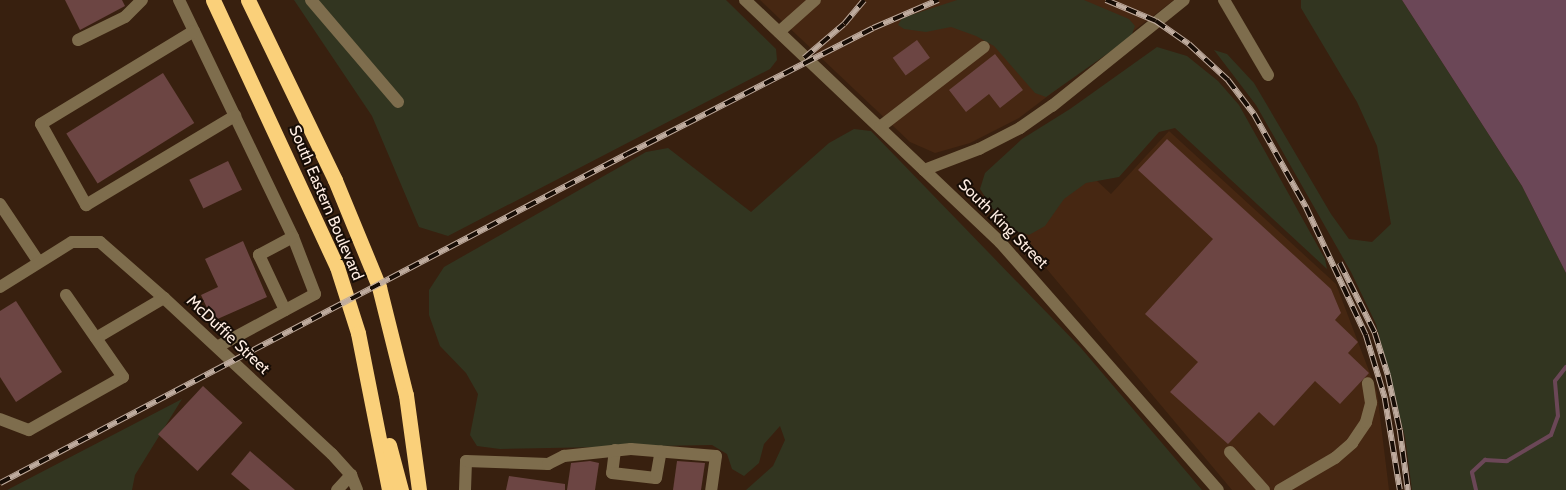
<!DOCTYPE html>
<style>
body{margin:0}
#map{position:relative;width:1566px;height:490px;overflow:hidden;background:#38200f;font-family:Cabin,sans-serif}
div>[style]{position:absolute}
[style*='--x']{left:calc(var(--x)*1px);top:calc(var(--y)*1px);width:calc(var(--w)*1px);rotate:calc(var(--a)*1deg)}
.built>*{inset:0;background:#462712}
.green>*{inset:0;background:#323520}
.water>*{inset:0;background:#6b4757}
.stream>*{height:4px;margin:-2px;padding:0 2px;transform-origin:2px;border-radius:2px;background:#6b4757}
.building>*{inset:0;background:#6c4543;transform-origin:0 0}
.minor>*{height:12px;margin:-6px;padding:0 6px;transform-origin:6px;border-radius:6px;background:#7e6d4d}
.highway>*{height:15px;margin:-7.5px;padding:0 7.5px;transform-origin:7.5px;border-radius:7.5px;background:#fad07a}
.rail>*{height:5.5px;margin-top:-2.75px;transform-origin:0;background:repeating-linear-gradient(90deg,#170d06 0 11px,#beab9e 0 22px);box-sizing:border-box;border-block:1px solid #beab9e}
span{translate:-50% -50%;white-space:nowrap;text-align:center;line-height:1.15;-webkit-text-stroke:4px #170d06;paint-order:stroke}
.street-label{font-size:16px;color:#ffeee3}
</style>
<div id="map">
<div class="built">
<div style="clip-path:polygon(760px 0,1174px 0,1019px 118px,970px 143px,935px 153px,910px 142px)"></div>
<div style="clip-path:polygon(1169px 131px,1336px 284px,1377px 392px,1389px 490px,1232px 490px,1020px 237px,1083px 168px,1111px 194px)"></div>
</div>
<div class="green">
<div style="clip-path:polygon(294px 0,726px 0,776px 49px,777px 60px,770px 69px,448px 236px,419px 227px,372px 116px)"></div>
<div style="clip-path:polygon(957px 0,1084px 0,1129px 19px,1135px 26px,1131px 37px,1046px 97px,1035px 93px,994px 46px,976px 36px,951px 27px,926px 32px,904px 29px,898px 25px,902px 18px)"></div>
<div style="clip-path:polygon(1301px 0,1402px 0,1522px 186px,1566px 273px,1566px 490px,1412px 490px,1405px 437px,1376px 324px,1351px 272px,1256px 105px,1214px 50px,1227px 54px,1254px 83px,1331px 214px,1349px 239px,1372px 242px,1391px 224px,1377px 146px,1357px 102px,1301px 8px)"></div>
<div style="clip-path:polygon(1157px 47px,1187px 56px,1218px 81px,1239px 105px,1325px 259px,1327px 269px,1175px 128px,1159px 132px,1119px 177px,1086px 183px,1064px 199px,1045px 226px,1029px 235px,1012px 230px,992px 208px,980px 189px,985px 173px,1022px 139px,1070px 109px)"></div>
<div style="clip-path:polygon(854px 129px,871px 131px,1081px 348px,1202px 490px,746px 490px,773px 466px,785px 440px,780px 426px,764px 444px,759px 463px,744px 476px,732px 469px,727px 454px,712px 445px,500px 449px,477px 446px,470px 435px,478px 394px,466px 373px,440px 346px,429px 315px,429px 290px,444px 267px,646px 152px,668px 148px,751px 212px,829px 143px)"></div>
<div style="clip-path:polygon(182px 399px,135px 475px,132px 490px,7px 490px)"></div>
</div>
<div class="water">
<div style="clip-path:polygon(1402px 0,1566px 0,1566px 273px,1522px 186px)"></div>
</div>
<div class="stream">
<div style="--x:1476;--y:490;--w:18;--a:-103"></div>
<div style="--x:1472;--y:472;--w:18;--a:-43"></div>
<div style="--x:1485;--y:460;--w:22;--a:3"></div>
<div style="--x:1507;--y:461;--w:51;--a:-30.6"></div>
<div style="--x:1551;--y:435;--w:20;--a:-70"></div>
<div style="--x:1558;--y:416;--w:35;--a:-95"></div>
<div style="--x:1555;--y:381;--w:18;--a:-52"></div>
</div>
<div class="building">
<div style="clip-path:polygon(65px 0,122px 0,125px 6px,80px 30px)"></div>
<div style="left:917px;top:40px;width:22px;height:30px;rotate:54deg"></div>
<div style="clip-path:polygon(995px 54px,1023px 90px,1000px 108px,989px 94px,966px 112px,949px 90px)"></div>
<div style="left:163px;top:73px;width:59px;height:114px;rotate:58deg"></div>
<div style="clip-path:polygon(1167px 139px,1331px 289px,1341px 313px,1335px 320px,1358px 342px,1348px 353px,1369px 373px,1340px 404px,1315px 381px,1274px 426px,1259px 412px,1228px 444px,1170px 392px,1198px 362px,1145px 314px,1213px 239px,1138px 170px)"></div>
<div style="left:228px;top:161px;width:32px;height:43px;rotate:64deg"></div>
<div style="clip-path:polygon(243px 241px,267px 297px,213px 321px,201px 295px,218px 287px,205px 259px)"></div>
<div style="clip-path:polygon(16px 301px,62px 372px,16px 402px,0 377px,0 311px)"></div>
<div style="left:203px;top:386px;width:54px;height:66px;rotate:43deg"></div>
<div style="clip-path:polygon(250px 451px,295px 490px,250px 490px,231px 474px)"></div>
<div style="clip-path:polygon(590px 461px,599px 463px,595px 490px,567px 490px,571px 463px)"></div>
<div style="clip-path:polygon(677px 461px,705px 463px,701px 490px,673px 490px)"></div>
<div style="clip-path:polygon(509px 476px,565px 484px,565px 490px,506px 490px)"></div>
</div>
<div class="minor">
<div style="--x:179;--y:0;--w:263;--a:64.3"></div>
<div style="--x:293;--y:237;--w:61;--a:68.9"></div>
<div style="--x:315;--y:294;--w:111;--a:151.6"></div>
<div style="--x:311;--y:0;--w:134;--a:49.5"></div>
<div style="--x:745;--y:0;--w:352;--a:43.5"></div>
<div style="--x:1000;--y:242;--w:330;--a:48.7"></div>
<div style="--x:1224;--y:0;--w:87;--a:59.6"></div>
<div style="--x:194;--y:31;--w:179;--a:148.7"></div>
<div style="--x:41;--y:124;--w:93;--a:60.9"></div>
<div style="--x:86;--y:205;--w:174;--a:-30.9"></div>
<div style="--x:779;--y:32;--w:48;--a:-41.6"></div>
<div style="--x:78;--y:40;--w:52;--a:-26.1"></div>
<div style="--x:125;--y:17;--w:24;--a:-45"></div>
<div style="--x:880;--y:127;--w:131;--a:-37.6"></div>
<div style="--x:924;--y:170;--w:59;--a:-20.9"></div>
<div style="--x:979;--y:149;--w:46;--a:-27.1"></div>
<div style="--x:1020;--y:128;--w:39;--a:-35"></div>
<div style="--x:1052;--y:106;--w:169;--a:-38.8"></div>
<div style="--x:0;--y:204;--w:69;--a:56.3"></div>
<div style="--x:0;--y:287;--w:85;--a:-32"></div>
<div style="--x:72;--y:242;--w:28;--a:0"></div>
<div style="--x:100;--y:242;--w:85;--a:41.2"></div>
<div style="--x:164;--y:298;--w:229;--a:42.9"></div>
<div style="--x:332;--y:454;--w:28;--a:48"></div>
<div style="--x:351;--y:475;--w:16;--a:68"></div>
<div style="--x:285;--y:310;--w:61;--a:-115.3"></div>
<div style="--x:259;--y:255;--w:38;--a:-28"></div>
<div style="--x:96;--y:338;--w:79;--a:-30.5"></div>
<div style="--x:0;--y:419;--w:31;--a:21"></div>
<div style="--x:29;--y:430;--w:108;--a:-29.4"></div>
<div style="--x:123;--y:377;--w:100;--a:-124.8"></div>
<div style="--x:615;--y:450;--w:23;--a:97"></div>
<div style="--x:612;--y:473;--w:44;--a:6.5"></div>
<div style="--x:656;--y:478;--w:27;--a:-80"></div>
<div style="--x:1230;--y:452;--w:51;--a:48.2"></div>
<div style="--x:337;--y:490;--w:21;--a:-47"></div>
<div style="--x:465;--y:490;--w:29;--a:-88"></div>
<div style="--x:466;--y:461;--w:82;--a:2.1"></div>
<div style="--x:548;--y:464;--w:18;--a:-27"></div>
<div style="--x:564;--y:456;--w:67;--a:-6"></div>
<div style="--x:631;--y:449;--w:85;--a:4.7"></div>
<div style="--x:716;--y:456;--w:34;--a:98"></div>
<div style="--x:1280;--y:490;--w:64;--a:-30.2"></div>
<div style="--x:1335;--y:458;--w:23;--a:-41"></div>
<div style="--x:1352;--y:443;--w:25;--a:-56"></div>
<div style="--x:1366;--y:422;--w:20;--a:-75"></div>
<div style="--x:1371;--y:403;--w:20;--a:-99"></div>
</div>
<div class="highway">
<div style="--x:213;--y:0;--w:294;--a:65.1"></div>
<div style="--x:337;--y:267;--w:69;--a:72.3"></div>
<div style="--x:358;--y:333;--w:160;--a:78.8"></div>
<div style="--x:248;--y:0;--w:200;--a:64.2"></div>
<div style="--x:335;--y:180;--w:116;--a:67.6"></div>
<div style="--x:379;--y:287;--w:111;--a:76"></div>
<div style="--x:406;--y:395;--w:96;--a:82.2"></div>
<div style="--x:389;--y:445;--w:47;--a:75.1"></div>
</div>
<div class="rail">
<div style="--x:1106;--y:0;--w:54;--a:22.8"></div>
<div style="--x:1156;--y:21;--w:40;--a:34.9"></div>
<div style="--x:1189;--y:44;--w:53;--a:42.7"></div>
<div style="--x:1228;--y:80;--w:43;--a:52.6"></div>
<div style="--x:1254;--y:114;--w:107;--a:60.8"></div>
<div style="--x:1306;--y:207;--w:141;--a:64.9"></div>
<div style="--x:1366;--y:335;--w:66;--a:73.2"></div>
<div style="--x:1385;--y:398;--w:93;--a:80.7"></div>
<div style="--x:804;--y:58;--w:52;--a:-40.4"></div>
<div style="--x:844;--y:24;--w:31;--a:-50"></div>
<div style="--x:1340;--y:263;--w:78;--a:63.4"></div>
<div style="--x:1375;--y:333;--w:44;--a:72.8"></div>
<div style="--x:1388;--y:375;--w:56;--a:77.7"></div>
<div style="--x:1400;--y:430;--w:61;--a:82.4"></div>
<div style="--x:0;--y:483;--w:708;--a:-27.69"></div>
<div style="--x:627;--y:154;--w:276;--a:-27.1"></div>
<div style="--x:873;--y:28;--w:71;--a:-23.3"></div>
</div>
<div class="street-label">
<span style="left:326px;top:203px;rotate:67deg">South Eastern Boulevard</span>
<span style="left:1003px;top:224px;rotate:45deg">South King Street</span>
<span style="left:228px;top:335px;rotate:43deg">McDuffie Street</span>
</div>
</div>
